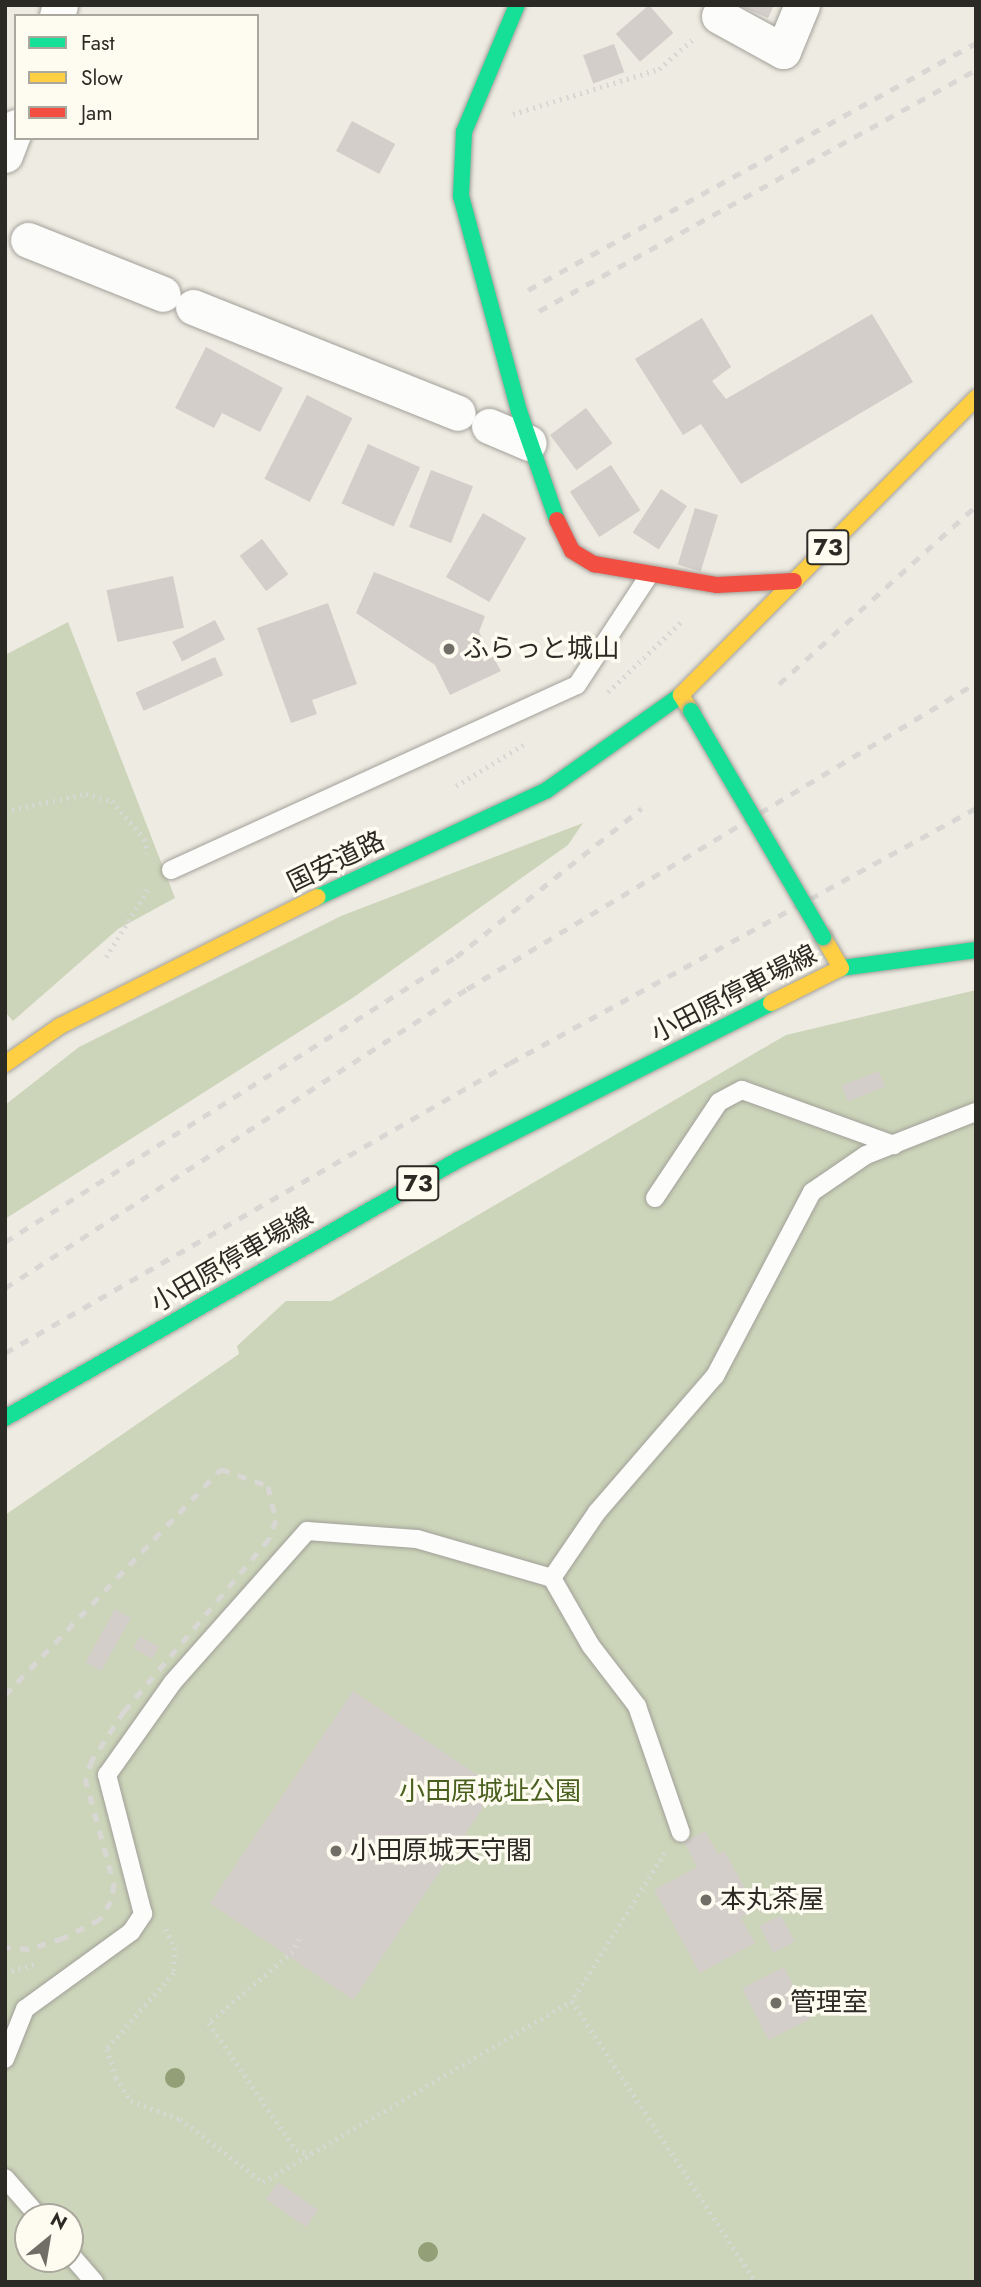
<!DOCTYPE html>
<meta charset="utf-8">
<style>
body{margin:0}
#map{position:relative;width:981px;height:2287px;overflow:hidden;background:#eeebe2;font-family:Jost,"Noto Sans JP",sans-serif}
div>[style]{position:absolute}
[style*='--x']{left:calc(var(--x)*1px);top:calc(var(--y)*1px);width:calc(var(--w)*1px);rotate:calc(var(--a)*1deg)}
.green>*{inset:0;background:#ccd5b9}
.building>*{inset:0;background:#d3cec9;transform-origin:0 0}
.path>*{height:4.5px;margin-top:-2.25px;transform-origin:0;background:repeating-linear-gradient(90deg,#d7d7d4 0 2px,transparent 0 7px)}
.roads{filter:drop-shadow(0 0 2px #a2a099) drop-shadow(0 0 2px #a2a099)}
.lane>*{height:18px;margin:-9px;padding:0 9px;transform-origin:9px;border-radius:9px;background:#fcfcfb}
.street>*{height:35px;margin:-17.5px;padding:0 17.5px;transform-origin:17.5px;border-radius:17.5px;background:#fcfcfb}
.fast>*{height:16px;margin:-8px;padding:0 8px;transform-origin:8px;border-radius:8px;background:#16e098}
.slow>*{height:16px;margin:-8px;padding:0 8px;transform-origin:8px;border-radius:8px;background:#ffcf43}
.jam>*{height:16px;margin:-8px;padding:0 8px;transform-origin:8px;border-radius:8px;background:#f24e42}
.rail>*{height:5px;margin-top:-2.5px;transform-origin:0;background:repeating-linear-gradient(90deg,#d8d7d4 0 9px,transparent 0 18px)}
.bridges{filter:drop-shadow(0 0 2px #a2a099) drop-shadow(0 0 2px #a2a099)}
.fast-bridge>*{height:16px;margin:-8px;padding:0 8px;transform-origin:8px;border-radius:8px;background:#16e098}
.trees>*{width:20px;height:20px;margin:-10px;border-radius:50%;background:#939f76}
.dots>*{width:19px;height:19px;translate:-50% -50%;box-sizing:border-box;border:4px solid #fefbf0;border-radius:50%}
span{translate:-50% -50%;white-space:nowrap;text-align:center;line-height:1.15;-webkit-text-stroke:7px #fefbf0;paint-order:stroke}
.shield-label span{padding:2px 5px;background:#fefbf0;border:2px solid;border-radius:5px;-webkit-text-stroke-width:0}
.shield-label{font-size:24px;color:#2c2a24;font-weight:700}
.poi-label{font-size:26px;color:#2c2a24}
.left{translate:0 -50%;text-align:left}
.street-label{font-size:26px;color:#2c2a24}
.park-label{font-size:26px;color:#49601e}
.frame{position:absolute;inset:0;border:7px solid #2c2a24;pointer-events:none}
.legend{position:absolute;left:14px;top:14px;width:245px;height:126px;box-sizing:border-box;background:#fefbf0;border:2px solid #aaa79e;margin:0;padding:9px 12px;list-style:none;font-size:21px;color:#2c2a24}
.legend li{display:flex;align-items:center;gap:14px;height:35px}
.legend b{width:35px;border:2px solid #aaa79e}
.north{position:absolute;left:14px;top:2203px;width:70px;height:70px;box-sizing:border-box;background:#fefbf0;border:2px solid #aaa79e;border-radius:50%;rotate:30deg;font-size:19px;font-weight:700;line-height:28px;text-align:center;color:#2c2a24}
.north::after{content:'';display:block;margin:auto;width:24px;height:32px;background:#706e66;clip-path:polygon(50% 0,100% 100%,50% 72%,0 100%)}
</style>
<div id="map">
<div class="green">
<div style="clip-path:polygon(68px 622px,175px 898px,118px 929px,13px 1021px,5px 1012px,5px 655px)"></div>
<div style="clip-path:polygon(583px 823px,568px 845px,354px 997px,5px 1219px,5px 1105px,79px 1047px,341px 916px)"></div>
<div style="clip-path:polygon(evenodd,976px 990px,976px 2282px,5px 2282px,5px 1515px,239px 1354px,237px 1346px,286px 1301px,331px 1301px,786px 1035px,976px 990px,28px 2217px,70px 2217px,70px 2259px,28px 2259px,28px 2217px)"></div>
</div>
<div class="building">
<div style="left:649px;top:5px;width:37px;height:44px;rotate:49deg"></div>
<div style="clip-path:polygon(737px 5px,774px 5px,768px 18px)"></div>
<div style="left:614px;top:44px;width:30px;height:33px;rotate:70deg"></div>
<div style="left:352px;top:121px;width:49px;height:34px;rotate:28deg"></div>
<div style="clip-path:polygon(872px 314px,913px 382px,741px 484px,701px 424px,683px 435px,635px 359px,702px 318px,731px 367px,712px 381px,726px 399px)"></div>
<div style="clip-path:polygon(206px 347px,283px 388px,260px 432px,222px 413px,214px 428px,175px 408px)"></div>
<div style="left:307px;top:395px;width:51px;height:94px;rotate:27deg"></div>
<div style="left:586px;top:408px;width:44px;height:45px;rotate:53deg"></div>
<div style="left:368px;top:444px;width:57px;height:65px;rotate:24deg"></div>
<div style="left:611px;top:465px;width:54px;height:49px;rotate:57deg"></div>
<div style="left:431px;top:470px;width:45px;height:61px;rotate:21deg"></div>
<div style="left:661px;top:489px;width:31px;height:52px;rotate:33deg"></div>
<div style="left:695px;top:508px;width:24px;height:59px;rotate:17deg"></div>
<div style="left:483px;top:513px;width:50px;height:74px;rotate:30deg"></div>
<div style="left:262px;top:539px;width:44px;height:28px;rotate:53deg"></div>
<div style="clip-path:polygon(374px 572px,485px 616px,479px 632px,501px 671px,450px 695px,435px 665px,356px 613px)"></div>
<div style="left:173px;top:576px;width:53px;height:68px;rotate:78deg"></div>
<div style="clip-path:polygon(328px 603px,357px 684px,312px 700px,317px 714px,291px 723px,257px 628px)"></div>
<div style="left:215px;top:620px;width:22px;height:48px;rotate:63deg"></div>
<div style="left:215px;top:657px;width:20px;height:87px;rotate:66deg"></div>
<div style="left:879px;top:1071px;width:17px;height:40px;rotate:69deg"></div>
<div style="left:115px;top:1609px;width:18px;height:61px;rotate:29deg"></div>
<div style="left:140px;top:1636px;width:22px;height:14px;rotate:30deg"></div>
<div style="left:353px;top:1691px;width:173px;height:256px;rotate:34deg"></div>
<div style="clip-path:polygon(705px 1831px,718px 1854px,724px 1851px,757px 1909px,741px 1918px,755px 1943px,700px 1973px,654px 1890px,697px 1867px,684px 1842px)"></div>
<div style="left:781px;top:1915px;width:30px;height:24px;rotate:63deg"></div>
<div style="left:784px;top:1967px;width:58px;height:47px;rotate:63deg"></div>
<div style="left:278px;top:2182px;width:49px;height:21px;rotate:35deg"></div>
</div>
<div class="path">
<div style="--x:513;--y:114;--w:153;--a:-17.1"></div>
<div style="--x:659;--y:69;--w:44;--a:-41.3"></div>
<div style="--x:608;--y:692;--w:103;--a:-43.8"></div>
<div style="--x:456;--y:786;--w:79;--a:-31.5"></div>
<div style="--x:5;--y:811;--w:83;--a:-11.9"></div>
<div style="--x:86;--y:794;--w:27;--a:15"></div>
<div style="--x:112;--y:801;--w:50;--a:49"></div>
<div style="--x:145;--y:839;--w:15;--a:79"></div>
<div style="--x:106;--y:957;--w:82;--a:-58.4"></div>
<div style="--x:665;--y:1853;--w:175;--a:122.1"></div>
<div style="--x:572;--y:2001;--w:336;--a:56.8"></div>
<div style="--x:166;--y:1929;--w:21;--a:65"></div>
<div style="--x:175;--y:1948;--w:25;--a:92"></div>
<div style="--x:174;--y:1973;--w:101;--a:131.4"></div>
<div style="--x:107;--y:2049;--w:30;--a:73"></div>
<div style="--x:116;--y:2078;--w:27;--a:57"></div>
<div style="--x:131;--y:2101;--w:52;--a:20.2"></div>
<div style="--x:180;--y:2119;--w:104;--a:37.2"></div>
<div style="--x:263;--y:2182;--w:358;--a:-30.4"></div>
<div style="--x:299;--y:1939;--w:14;--a:115"></div>
<div style="--x:293;--y:1952;--w:110;--a:139.8"></div>
<div style="--x:209;--y:2023;--w:154;--a:55.6"></div>
<div style="--x:296;--y:2150;--w:15;--a:16"></div>
<div style="--x:5;--y:1973;--w:30;--a:-17"></div>
</div>
<div class="roads">
<div class="lane">
<div style="--x:171;--y:870;--w:446;--a:-24.5"></div>
<div style="--x:577;--y:685;--w:129;--a:-56.7"></div>
<div style="--x:655;--y:1198;--w:115;--a:-56.3"></div>
<div style="--x:719;--y:1102;--w:26;--a:-28"></div>
<div style="--x:742;--y:1090;--w:162;--a:19.9"></div>
<div style="--x:552;--y:1578;--w:80;--a:-55.7"></div>
<div style="--x:597;--y:1512;--w:180;--a:-49.1"></div>
<div style="--x:715;--y:1376;--w:208;--a:-62.2"></div>
<div style="--x:812;--y:1192;--w:65;--a:-34.4"></div>
<div style="--x:866;--y:1155;--w:118;--a:-21.4"></div>
<div style="--x:5;--y:2059;--w:54;--a:-68.2"></div>
<div style="--x:25;--y:2009;--w:131;--a:-36"></div>
<div style="--x:131;--y:1932;--w:22;--a:-56"></div>
<div style="--x:143;--y:1914;--w:144;--a:-104.5"></div>
<div style="--x:107;--y:1775;--w:114;--a:-54.6"></div>
<div style="--x:173;--y:1682;--w:202;--a:-48.4"></div>
<div style="--x:307;--y:1531;--w:110;--a:4.2"></div>
<div style="--x:417;--y:1539;--w:141;--a:16.1"></div>
<div style="--x:552;--y:1578;--w:78;--a:60.2"></div>
<div style="--x:591;--y:1646;--w:76;--a:52.5"></div>
<div style="--x:637;--y:1706;--w:134;--a:70.9"></div>
<div style="--x:5;--y:2178;--w:52;--a:48.9"></div>
<div style="--x:70;--y:2254;--w:37;--a:49"></div>
</div>
<div class="street">
<div style="--x:57;--y:16;--w:11;--a:-75"></div>
<div style="--x:719;--y:16;--w:73;--a:28.7"></div>
<div style="--x:783;--y:51;--w:50;--a:-67.6"></div>
<div style="--x:5;--y:155;--w:30;--a:-69"></div>
<div style="--x:28;--y:240;--w:145;--a:21.8"></div>
<div style="--x:193;--y:307;--w:285;--a:21.8"></div>
<div style="--x:489;--y:426;--w:43;--a:23"></div>
</div>
<div class="fast">
<div style="--x:517;--y:5;--w:138;--a:112.7"></div>
<div style="--x:464;--y:132;--w:64;--a:92.7"></div>
<div style="--x:461;--y:196;--w:223;--a:74.9"></div>
<div style="--x:519;--y:411;--w:115;--a:70.8"></div>
<div style="--x:318;--y:897;--w:253;--a:-25"></div>
<div style="--x:547;--y:790;--w:164;--a:-35.3"></div>
<div style="--x:841;--y:968;--w:136;--a:-7.6"></div>
<div style="--x:5;--y:1418;--w:521;--a:-29.66"></div>
<div style="--x:458;--y:1160;--w:350;--a:-26.6"></div>
</div>
<div class="slow">
<div style="--x:691;--y:711;--w:19;--a:-122"></div>
<div style="--x:681;--y:695;--w:419;--a:-45.2"></div>
<div style="--x:771;--y:1003;--w:78;--a:-26.6"></div>
<div style="--x:841;--y:968;--w:36;--a:-120"></div>
<div style="--x:5;--y:1064;--w:67;--a:-34.6"></div>
<div style="--x:60;--y:1026;--w:288;--a:-26.6"></div>
</div>
<div class="jam">
<div style="--x:557;--y:520;--w:34;--a:64"></div>
<div style="--x:572;--y:551;--w:26;--a:31"></div>
<div style="--x:594;--y:564;--w:125;--a:9.7"></div>
<div style="--x:717;--y:585;--w:77;--a:-3"></div>
</div>
</div>
<div class="rail">
<div style="--x:528;--y:290;--w:512;--a:-28.87"></div>
<div style="--x:539;--y:311;--w:499;--a:-28.9"></div>
<div style="--x:779;--y:684;--w:266;--a:-42.1"></div>
<div style="--x:5;--y:1242;--w:534;--a:-32.29"></div>
<div style="--x:456;--y:957;--w:238;--a:-38.7"></div>
<div style="--x:5;--y:1288;--w:550;--a:-32.91"></div>
<div style="--x:467;--y:989;--w:594;--a:-31.01"></div>
<div style="--x:5;--y:1353;--w:582;--a:-29.87"></div>
<div style="--x:510;--y:1063;--w:531;--a:-28.69"></div>
<div style="--x:5;--y:1695;--w:313;--a:-46.3"></div>
<div style="--x:221;--y:1469;--w:50;--a:19.9"></div>
<div style="--x:268;--y:1486;--w:35;--a:77"></div>
<div style="--x:276;--y:1520;--w:20;--a:110"></div>
<div style="--x:269;--y:1539;--w:225;--a:130.1"></div>
<div style="--x:124;--y:1711;--w:59;--a:123.1"></div>
<div style="--x:92;--y:1760;--w:19;--a:111"></div>
<div style="--x:85;--y:1778;--w:110;--a:74.7"></div>
<div style="--x:114;--y:1884;--w:17;--a:100"></div>
<div style="--x:111;--y:1901;--w:21;--a:121"></div>
<div style="--x:100;--y:1919;--w:42;--a:152.8"></div>
<div style="--x:63;--y:1938;--w:36;--a:162"></div>
<div style="--x:29;--y:1949;--w:24;--a:-175"></div>
</div>
<div class="bridges">
<div class="fast-bridge">
<div style="--x:691;--y:711;--w:262;--a:59.7"></div>
</div>
</div>
<div class="trees">
<div style="left:175px;top:2078px"></div>
<div style="left:428px;top:2252px"></div>
</div>
<div class="dots">
<div style="left:449px;top:649px;background:#706e66"></div>
<div style="left:336px;top:1851px;background:#706e66"></div>
<div style="left:706px;top:1900px;background:#706e66"></div>
<div style="left:776px;top:2003px;background:#706e66"></div>
</div>
<div class="shield-label">
<span style="left:828px;top:547px">73</span>
<span style="left:418px;top:1183px">73</span>
</div>
<div class="poi-label">
<span class="left" style="left:463px;top:649px">ふらっと城山</span>
<span class="left" style="left:350px;top:1851px">小田原城天守閣</span>
<span class="left" style="left:720px;top:1900px">本丸茶屋</span>
<span class="left" style="left:790px;top:2003px">管理室</span>
</div>
<div class="street-label">
<span style="left:336px;top:862px;rotate:-26deg">国安道路</span>
<span style="left:734px;top:994px;rotate:-27deg">小田原停車場線</span>
<span style="left:232px;top:1260px;rotate:-30deg">小田原停車場線</span>
</div>
<div class="park-label">
<span style="left:490px;top:1792px">小田原城址公園</span>
</div>
<div class="frame"></div>
<ul class="legend">
<li><b style="height:9px;background:#16e098"></b>Fast</li>
<li><b style="height:9px;background:#ffcf43"></b>Slow</li>
<li><b style="height:9px;background:#f24e42"></b>Jam</li>
</ul>
<div class="north">N</div>
</div>
